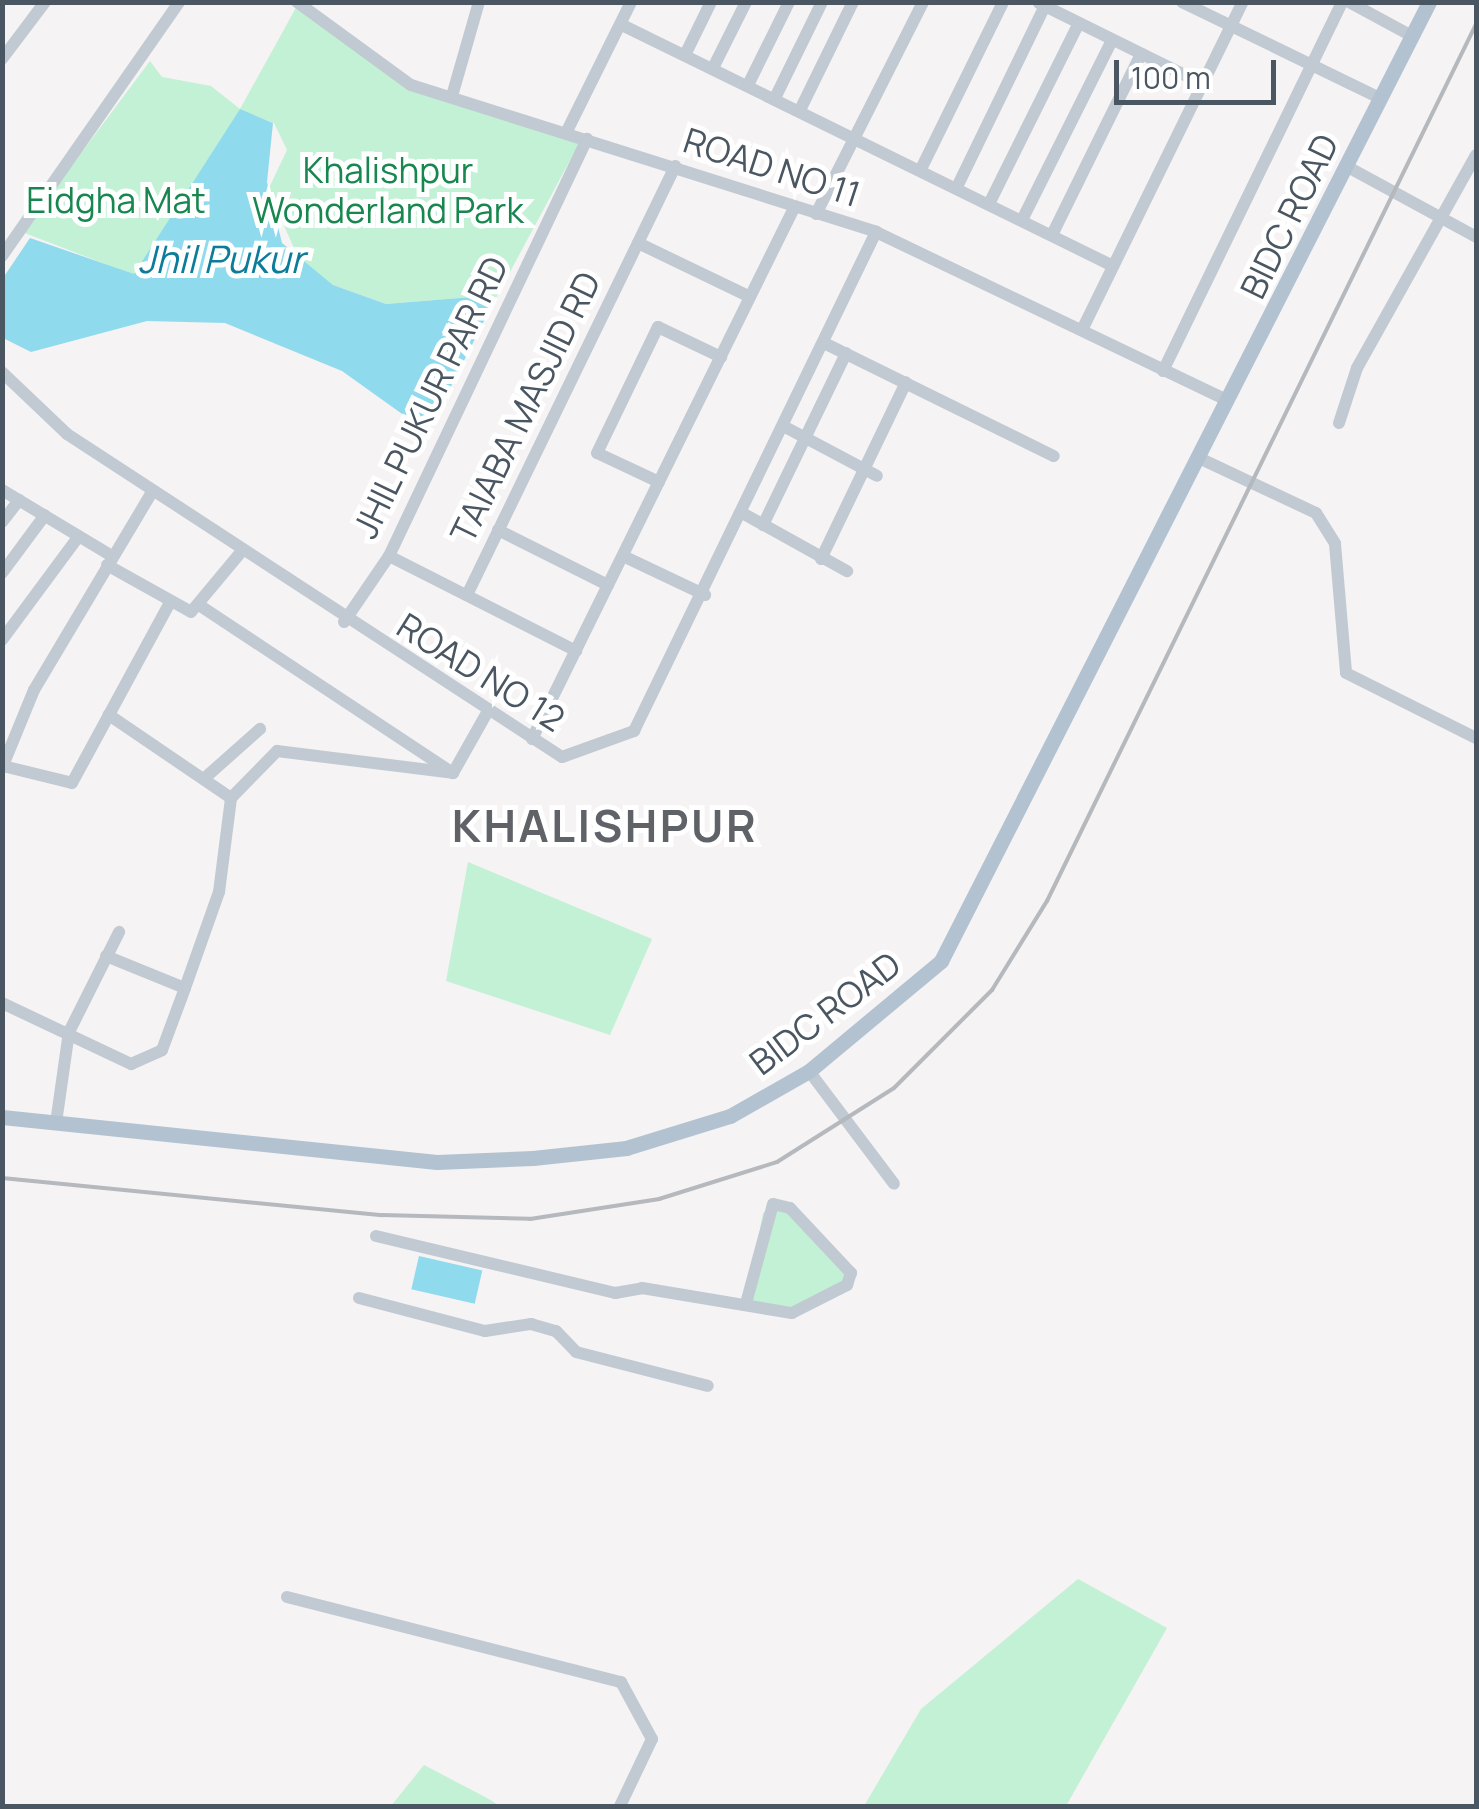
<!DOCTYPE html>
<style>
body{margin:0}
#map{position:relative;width:1479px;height:1809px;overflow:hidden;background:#f5f3f3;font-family:Manrope,sans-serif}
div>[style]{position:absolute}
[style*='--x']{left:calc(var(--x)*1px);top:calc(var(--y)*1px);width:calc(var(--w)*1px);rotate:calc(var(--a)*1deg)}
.green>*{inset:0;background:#c3f1d5}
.water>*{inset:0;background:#90daee;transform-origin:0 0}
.minor>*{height:12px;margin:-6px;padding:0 6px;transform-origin:6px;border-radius:6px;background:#c1cad2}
.major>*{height:15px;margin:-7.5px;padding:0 7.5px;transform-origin:7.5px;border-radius:7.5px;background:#b3c2d1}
.rail>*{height:4px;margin:-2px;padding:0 2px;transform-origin:2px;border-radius:2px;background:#b5b8bd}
span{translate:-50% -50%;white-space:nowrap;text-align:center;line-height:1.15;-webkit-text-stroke:10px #fff;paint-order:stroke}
.street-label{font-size:35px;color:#4a5661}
.park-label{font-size:35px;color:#17864f}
.water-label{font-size:38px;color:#0c7c9b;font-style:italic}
.district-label{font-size:45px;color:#5f6368;font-weight:700;letter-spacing:2.5px}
.frame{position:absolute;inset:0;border:5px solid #4a5661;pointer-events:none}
.scale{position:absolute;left:1114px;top:60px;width:162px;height:45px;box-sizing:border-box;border:5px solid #4a5661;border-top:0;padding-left:12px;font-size:30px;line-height:35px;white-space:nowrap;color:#4a5661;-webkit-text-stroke:8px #fff;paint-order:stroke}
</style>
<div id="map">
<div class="green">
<div style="clip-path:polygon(298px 4px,411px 85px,582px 138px,490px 309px,485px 296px,386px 304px,333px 285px,298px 257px,268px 190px,287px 150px,274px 123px,240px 110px,134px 275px,22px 232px,150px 61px,162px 77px,211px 86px,240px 109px)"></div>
<div style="clip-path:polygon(468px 862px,652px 939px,610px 1035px,446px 981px)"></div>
<div style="clip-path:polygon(781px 1203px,852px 1276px,796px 1312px,747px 1300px,763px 1213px)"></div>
<div style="clip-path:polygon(1078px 1579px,1167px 1628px,1066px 1806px,864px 1806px,921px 1709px)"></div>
<div style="clip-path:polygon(424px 1765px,487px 1798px,500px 1806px,391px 1806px)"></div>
</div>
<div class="water">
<div style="clip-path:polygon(240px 109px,273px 123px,267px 182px,282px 243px,333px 285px,386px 304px,485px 296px,490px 309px,433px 422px,412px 421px,342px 371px,225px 323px,147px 321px,31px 352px,3px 338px,3px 278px,30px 238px,134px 274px)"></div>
<div style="left:419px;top:1256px;width:65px;height:34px;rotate:13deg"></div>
</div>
<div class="minor">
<div style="--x:297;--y:2;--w:141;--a:36.1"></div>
<div style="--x:411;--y:85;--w:488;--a:17.5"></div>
<div style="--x:876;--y:232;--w:390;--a:25.6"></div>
<div style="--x:1182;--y:2;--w:220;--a:25.9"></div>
<div style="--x:1349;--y:2;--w:72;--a:28.4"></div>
<div style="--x:1039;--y:3;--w:183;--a:26.3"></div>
<div style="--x:622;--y:25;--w:547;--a:26.14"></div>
<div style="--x:685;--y:55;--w:59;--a:-63.9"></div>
<div style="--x:2;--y:59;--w:71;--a:-53"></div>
<div style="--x:713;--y:68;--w:74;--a:-63.4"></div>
<div style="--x:748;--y:85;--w:93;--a:-63.7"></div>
<div style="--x:452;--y:96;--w:98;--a:-74"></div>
<div style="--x:775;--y:98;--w:107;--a:-63.9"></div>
<div style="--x:800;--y:110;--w:120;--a:-63.9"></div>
<div style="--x:566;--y:133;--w:146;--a:-63.6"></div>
<div style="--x:1346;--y:166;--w:148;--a:28.6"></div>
<div style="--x:921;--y:169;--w:186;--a:-63.8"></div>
<div style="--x:957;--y:187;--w:201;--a:-64.1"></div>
<div style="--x:989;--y:204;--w:202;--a:-63.6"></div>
<div style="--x:816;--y:214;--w:237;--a:-63.2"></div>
<div style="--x:1022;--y:220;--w:201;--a:-63.4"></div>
<div style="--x:1052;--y:235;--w:202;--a:-63.8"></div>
<div style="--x:638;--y:243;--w:124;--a:25.7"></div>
<div style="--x:2;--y:256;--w:310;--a:-55.1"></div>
<div style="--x:1082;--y:330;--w:365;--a:-63.9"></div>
<div style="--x:824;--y:343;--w:256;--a:26.2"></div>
<div style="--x:1163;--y:371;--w:410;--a:-64.1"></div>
<div style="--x:2;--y:372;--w:90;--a:43.6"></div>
<div style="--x:67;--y:434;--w:591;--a:33.13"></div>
<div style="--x:562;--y:757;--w:77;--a:-19.9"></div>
<div style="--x:634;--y:731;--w:555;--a:-64.13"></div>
<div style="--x:1339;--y:423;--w:58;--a:-71.9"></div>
<div style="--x:1357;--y:368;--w:244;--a:-60.8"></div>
<div style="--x:785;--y:427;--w:104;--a:28"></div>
<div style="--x:1199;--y:458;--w:129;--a:25.2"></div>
<div style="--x:1316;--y:513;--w:36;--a:58"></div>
<div style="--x:1335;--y:544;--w:129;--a:85.1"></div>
<div style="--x:1346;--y:673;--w:145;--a:26.6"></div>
<div style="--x:659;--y:482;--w:68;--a:-154.9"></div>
<div style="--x:597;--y:453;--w:140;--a:-64.2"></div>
<div style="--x:658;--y:327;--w:70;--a:25.5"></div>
<div style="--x:2;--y:490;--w:128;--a:31"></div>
<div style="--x:744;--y:514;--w:118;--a:29"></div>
<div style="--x:2;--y:522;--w:28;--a:-52"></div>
<div style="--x:763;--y:525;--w:191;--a:-64.2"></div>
<div style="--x:498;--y:530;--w:123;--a:26.6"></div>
<div style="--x:389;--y:556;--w:210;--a:26.9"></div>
<div style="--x:623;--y:556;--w:91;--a:25.4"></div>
<div style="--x:821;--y:559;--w:196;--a:-64.3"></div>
<div style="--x:107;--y:565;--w:96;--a:29.2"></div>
<div style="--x:191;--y:612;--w:78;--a:-50.2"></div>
<div style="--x:2;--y:573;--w:72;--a:-53.4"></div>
<div style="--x:467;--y:595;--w:477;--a:-64.1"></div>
<div style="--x:202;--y:607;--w:301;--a:33.5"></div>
<div style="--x:453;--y:773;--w:71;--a:-60.6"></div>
<div style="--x:344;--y:622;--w:80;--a:-55.7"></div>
<div style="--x:389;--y:556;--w:462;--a:-64.6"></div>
<div style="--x:2;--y:640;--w:129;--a:-53.5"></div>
<div style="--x:532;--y:739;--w:594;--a:-63.74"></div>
<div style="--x:3;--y:766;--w:71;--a:13.8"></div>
<div style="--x:72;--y:783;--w:204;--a:-61.5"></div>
<div style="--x:2;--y:768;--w:84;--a:-67.7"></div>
<div style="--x:34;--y:690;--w:230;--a:-59.2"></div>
<div style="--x:207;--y:776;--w:71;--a:-41.6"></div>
<div style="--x:231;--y:798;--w:66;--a:-45.6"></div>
<div style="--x:277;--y:751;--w:177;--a:7.1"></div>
<div style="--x:106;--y:956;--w:85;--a:22.1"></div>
<div style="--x:2;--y:1003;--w:143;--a:25.3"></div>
<div style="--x:131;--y:1064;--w:34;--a:-24"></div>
<div style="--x:162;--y:1050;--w:66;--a:-69.6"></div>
<div style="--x:185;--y:988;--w:102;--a:-70.5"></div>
<div style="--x:219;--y:892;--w:95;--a:-82.7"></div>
<div style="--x:231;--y:798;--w:148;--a:-145.8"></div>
<div style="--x:809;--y:1071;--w:141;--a:53"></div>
<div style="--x:56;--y:1123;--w:92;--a:-81.9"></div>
<div style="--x:69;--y:1032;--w:112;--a:-63.4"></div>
<div style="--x:376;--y:1236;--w:246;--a:13.4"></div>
<div style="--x:615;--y:1293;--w:27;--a:-10"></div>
<div style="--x:642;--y:1288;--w:152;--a:9.5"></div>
<div style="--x:792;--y:1313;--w:62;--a:-27"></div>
<div style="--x:847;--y:1285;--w:13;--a:-72"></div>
<div style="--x:851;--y:1273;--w:89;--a:-133.2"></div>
<div style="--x:790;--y:1208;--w:17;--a:-167"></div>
<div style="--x:773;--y:1204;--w:99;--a:105.2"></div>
<div style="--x:359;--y:1298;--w:130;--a:14.7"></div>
<div style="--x:485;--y:1331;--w:47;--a:-8.7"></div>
<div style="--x:531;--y:1324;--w:26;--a:16"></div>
<div style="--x:556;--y:1331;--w:29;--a:46"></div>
<div style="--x:576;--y:1352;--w:136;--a:14.4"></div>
<div style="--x:287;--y:1597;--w:345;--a:14.3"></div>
<div style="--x:621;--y:1682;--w:65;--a:61.5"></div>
<div style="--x:652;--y:1739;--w:74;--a:115.5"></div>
</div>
<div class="major">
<div style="--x:2;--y:1117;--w:437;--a:5.9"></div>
<div style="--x:437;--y:1162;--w:96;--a:-2.4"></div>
<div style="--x:533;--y:1158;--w:94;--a:-6.1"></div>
<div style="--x:626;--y:1148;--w:109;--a:-17.1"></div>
<div style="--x:730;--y:1116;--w:91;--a:-29.7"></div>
<div style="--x:809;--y:1071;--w:172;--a:-39.8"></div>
<div style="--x:941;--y:961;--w:1076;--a:-63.03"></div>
</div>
<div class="rail">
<div style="--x:2;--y:1178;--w:382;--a:5.6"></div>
<div style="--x:382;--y:1215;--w:148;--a:1.5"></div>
<div style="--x:530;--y:1219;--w:131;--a:-8.8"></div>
<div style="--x:659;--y:1199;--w:124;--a:-17.4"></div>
<div style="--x:777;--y:1162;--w:138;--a:-32.3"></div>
<div style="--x:894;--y:1088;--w:139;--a:-45"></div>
<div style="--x:992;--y:990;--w:105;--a:-58.3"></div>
<div style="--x:1047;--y:901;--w:976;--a:-63.93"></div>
</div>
<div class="street-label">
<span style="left:772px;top:167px;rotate:18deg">ROAD NO 11</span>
<span style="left:1289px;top:216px;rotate:-64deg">BIDC ROAD</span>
<span style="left:430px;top:397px;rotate:-64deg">JHIL PUKUR PAR RD</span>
<span style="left:525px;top:407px;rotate:-64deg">TAIABA MASJID RD</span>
<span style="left:481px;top:672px;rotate:32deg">ROAD NO 12</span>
<span style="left:825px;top:1013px;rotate:-37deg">BIDC ROAD</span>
</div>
<div class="park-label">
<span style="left:388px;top:190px">Khalishpur<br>Wonderland Park</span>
<span style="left:116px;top:200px">Eidgha Mat</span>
</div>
<div class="water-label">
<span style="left:221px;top:259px">Jhil Pukur</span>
</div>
<div class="district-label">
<span style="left:605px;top:826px">KHALISHPUR</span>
</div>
<div class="frame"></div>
<div class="scale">100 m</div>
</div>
